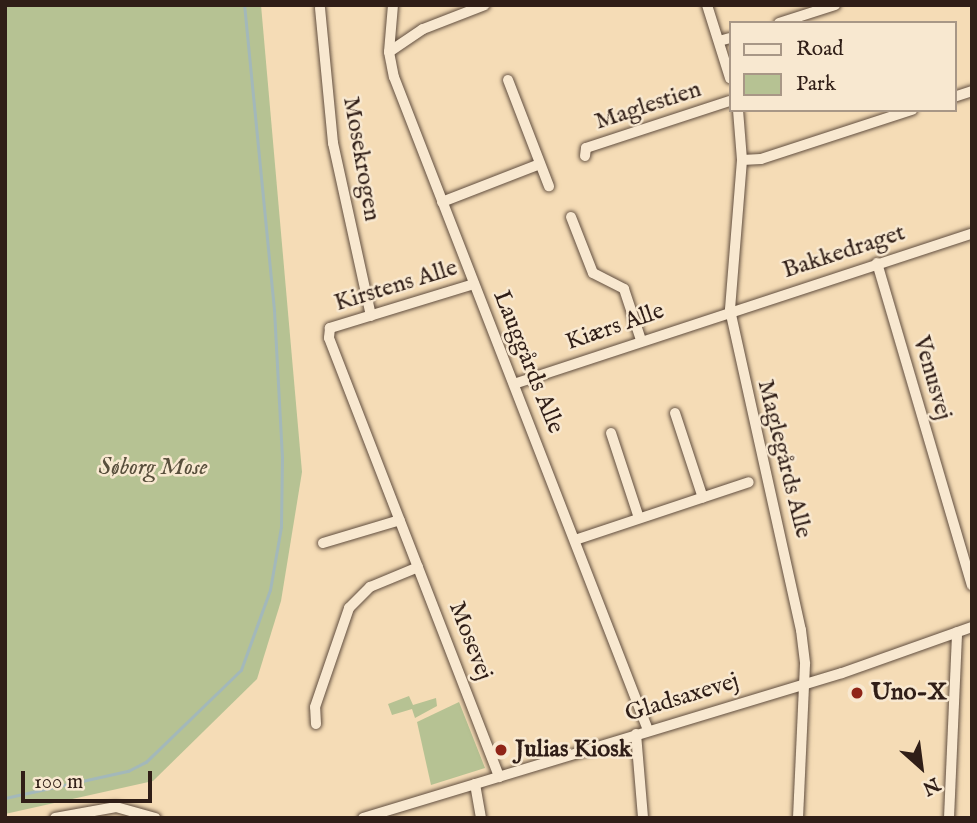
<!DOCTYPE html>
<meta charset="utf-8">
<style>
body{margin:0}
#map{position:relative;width:977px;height:823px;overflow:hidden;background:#f5dcb6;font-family:"IM FELL English",serif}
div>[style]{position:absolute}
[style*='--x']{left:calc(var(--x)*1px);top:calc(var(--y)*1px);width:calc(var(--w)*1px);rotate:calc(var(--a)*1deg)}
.green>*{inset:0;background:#b6c293}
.stream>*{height:2.5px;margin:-1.25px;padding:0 1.25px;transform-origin:1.25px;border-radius:1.25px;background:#a3b8ba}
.roads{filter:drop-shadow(0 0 2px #614e3f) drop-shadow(0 0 2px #614e3f)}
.minor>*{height:10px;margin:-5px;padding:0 5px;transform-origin:5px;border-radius:5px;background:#f8e8d0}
.dots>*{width:19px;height:19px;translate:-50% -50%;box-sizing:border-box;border:4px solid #f8e8d0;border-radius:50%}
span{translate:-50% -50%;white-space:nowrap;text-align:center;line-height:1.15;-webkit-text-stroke:5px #f8e8d0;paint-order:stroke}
.street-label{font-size:24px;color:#301e17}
.park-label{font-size:24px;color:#584f3c;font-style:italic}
.poi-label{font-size:24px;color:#301e17;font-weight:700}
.left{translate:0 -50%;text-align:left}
.frame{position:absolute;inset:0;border:7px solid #301e17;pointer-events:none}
.legend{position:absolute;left:729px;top:21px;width:228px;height:91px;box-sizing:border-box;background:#f8e8d0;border:2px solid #a89786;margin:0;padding:9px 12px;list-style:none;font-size:21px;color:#301e17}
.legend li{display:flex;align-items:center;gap:14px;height:35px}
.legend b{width:35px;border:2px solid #a89786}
.north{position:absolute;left:886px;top:732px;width:70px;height:70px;-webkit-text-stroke:5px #f8e8d0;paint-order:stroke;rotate:152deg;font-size:19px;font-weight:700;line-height:28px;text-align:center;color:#301e17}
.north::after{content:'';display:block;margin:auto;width:24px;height:32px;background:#301e17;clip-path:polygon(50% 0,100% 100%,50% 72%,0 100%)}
.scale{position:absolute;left:21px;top:771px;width:131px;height:32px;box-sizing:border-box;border:4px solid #301e17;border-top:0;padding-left:9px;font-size:21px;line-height:24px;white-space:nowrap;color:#301e17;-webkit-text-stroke:5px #f8e8d0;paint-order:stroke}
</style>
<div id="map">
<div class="green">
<div style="clip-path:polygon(5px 5px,261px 5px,302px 472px,281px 601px,257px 679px,153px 781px,5px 814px)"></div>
<div style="clip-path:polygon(409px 696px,413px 705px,436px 698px,437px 706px,415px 718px,412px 709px,392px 715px,388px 704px)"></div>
<div style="clip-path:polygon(459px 702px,485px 768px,431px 785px,417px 722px)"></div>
</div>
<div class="stream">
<div style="--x:5;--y:798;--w:126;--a:-12.4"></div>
<div style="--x:128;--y:771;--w:20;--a:-27"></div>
<div style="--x:146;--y:762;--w:132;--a:-44.1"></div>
<div style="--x:241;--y:670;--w:85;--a:-70.1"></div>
<div style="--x:270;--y:590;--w:64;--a:-80.1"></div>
<div style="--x:281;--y:527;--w:69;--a:-89.2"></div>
<div style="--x:282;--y:458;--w:148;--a:-93.1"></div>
<div style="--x:274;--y:310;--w:306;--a:-95.6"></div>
</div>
<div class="roads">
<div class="minor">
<div style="--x:393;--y:5;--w:47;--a:94.9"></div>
<div style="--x:389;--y:52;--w:25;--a:79"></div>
<div style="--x:394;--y:77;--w:701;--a:68.75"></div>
<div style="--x:707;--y:5;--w:77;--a:72.5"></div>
<div style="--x:320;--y:8;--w:136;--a:84.5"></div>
<div style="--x:333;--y:143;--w:177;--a:77.6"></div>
<div style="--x:779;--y:23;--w:59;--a:-17.8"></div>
<div style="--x:719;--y:41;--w:11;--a:-15"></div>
<div style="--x:389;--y:52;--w:41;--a:-34.1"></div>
<div style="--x:423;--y:29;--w:66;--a:-21.2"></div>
<div style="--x:508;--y:80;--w:114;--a:68.9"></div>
<div style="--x:954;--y:97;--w:19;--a:-18"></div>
<div style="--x:738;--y:110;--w:50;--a:85.4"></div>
<div style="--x:742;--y:160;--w:150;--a:94.6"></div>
<div style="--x:730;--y:310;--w:328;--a:77.5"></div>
<div style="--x:801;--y:630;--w:34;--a:83"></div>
<div style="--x:805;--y:664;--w:154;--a:92.6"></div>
<div style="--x:585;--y:156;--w:8;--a:-83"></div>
<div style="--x:586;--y:148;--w:151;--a:-18.1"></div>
<div style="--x:742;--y:160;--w:19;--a:-3"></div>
<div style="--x:761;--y:159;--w:159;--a:-18"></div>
<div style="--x:442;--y:202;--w:105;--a:-21.2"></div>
<div style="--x:571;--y:217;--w:60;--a:68.6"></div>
<div style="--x:593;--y:273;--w:35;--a:27"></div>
<div style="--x:624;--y:289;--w:54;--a:71.6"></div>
<div style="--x:877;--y:263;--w:336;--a:73.6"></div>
<div style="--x:474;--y:284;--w:151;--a:163"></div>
<div style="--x:330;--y:328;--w:10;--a:96"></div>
<div style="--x:329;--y:338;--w:471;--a:68.8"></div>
<div style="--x:514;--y:384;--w:482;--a:-18.2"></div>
<div style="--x:675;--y:413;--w:89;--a:71.8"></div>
<div style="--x:611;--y:433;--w:89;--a:71.8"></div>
<div style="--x:575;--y:540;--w:183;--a:-18.4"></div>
<div style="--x:323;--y:543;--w:80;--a:-16.6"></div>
<div style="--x:316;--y:724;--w:17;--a:-93"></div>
<div style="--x:315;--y:707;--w:105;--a:-71"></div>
<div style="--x:349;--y:608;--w:30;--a:-45"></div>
<div style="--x:370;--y:587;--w:52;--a:-22.6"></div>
<div style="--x:636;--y:734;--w:84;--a:85.2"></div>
<div style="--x:475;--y:784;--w:35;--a:80"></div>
<div style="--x:55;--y:818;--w:62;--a:-10.2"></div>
<div style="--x:116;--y:807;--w:41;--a:15.8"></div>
<div style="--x:363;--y:818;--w:500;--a:-16.84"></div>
<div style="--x:842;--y:673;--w:138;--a:-19.5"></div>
<div style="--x:949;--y:818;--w:186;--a:-87.5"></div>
</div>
</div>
<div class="dots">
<div style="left:857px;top:693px;background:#8f2418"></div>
<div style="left:501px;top:750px;background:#8f2418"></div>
</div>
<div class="street-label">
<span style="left:648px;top:106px;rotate:-18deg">Maglestien</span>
<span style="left:361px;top:159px;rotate:80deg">Mosekrogen</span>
<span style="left:844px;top:252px;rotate:-18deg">Bakkedraget</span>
<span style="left:396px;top:286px;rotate:-17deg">Kirstens Alle</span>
<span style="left:615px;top:327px;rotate:-19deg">Kiærs Alle</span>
<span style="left:528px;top:362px;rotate:68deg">Lauggårds Alle</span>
<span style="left:932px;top:378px;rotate:74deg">Venusvej</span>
<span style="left:784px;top:459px;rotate:76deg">Maglegårds Alle</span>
<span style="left:470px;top:641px;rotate:69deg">Mosevej</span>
<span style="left:682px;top:698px;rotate:-17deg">Gladsaxevej</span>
</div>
<div class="park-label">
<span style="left:153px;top:468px">Søborg Mose</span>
</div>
<div class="poi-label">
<span class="left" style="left:871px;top:693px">Uno-X</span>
<span class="left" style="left:515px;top:750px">Julias Kiosk</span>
</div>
<div class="frame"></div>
<ul class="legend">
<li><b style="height:9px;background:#f8e8d0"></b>Road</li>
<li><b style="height:19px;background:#b6c293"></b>Park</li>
</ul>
<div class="north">N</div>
<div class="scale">100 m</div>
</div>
